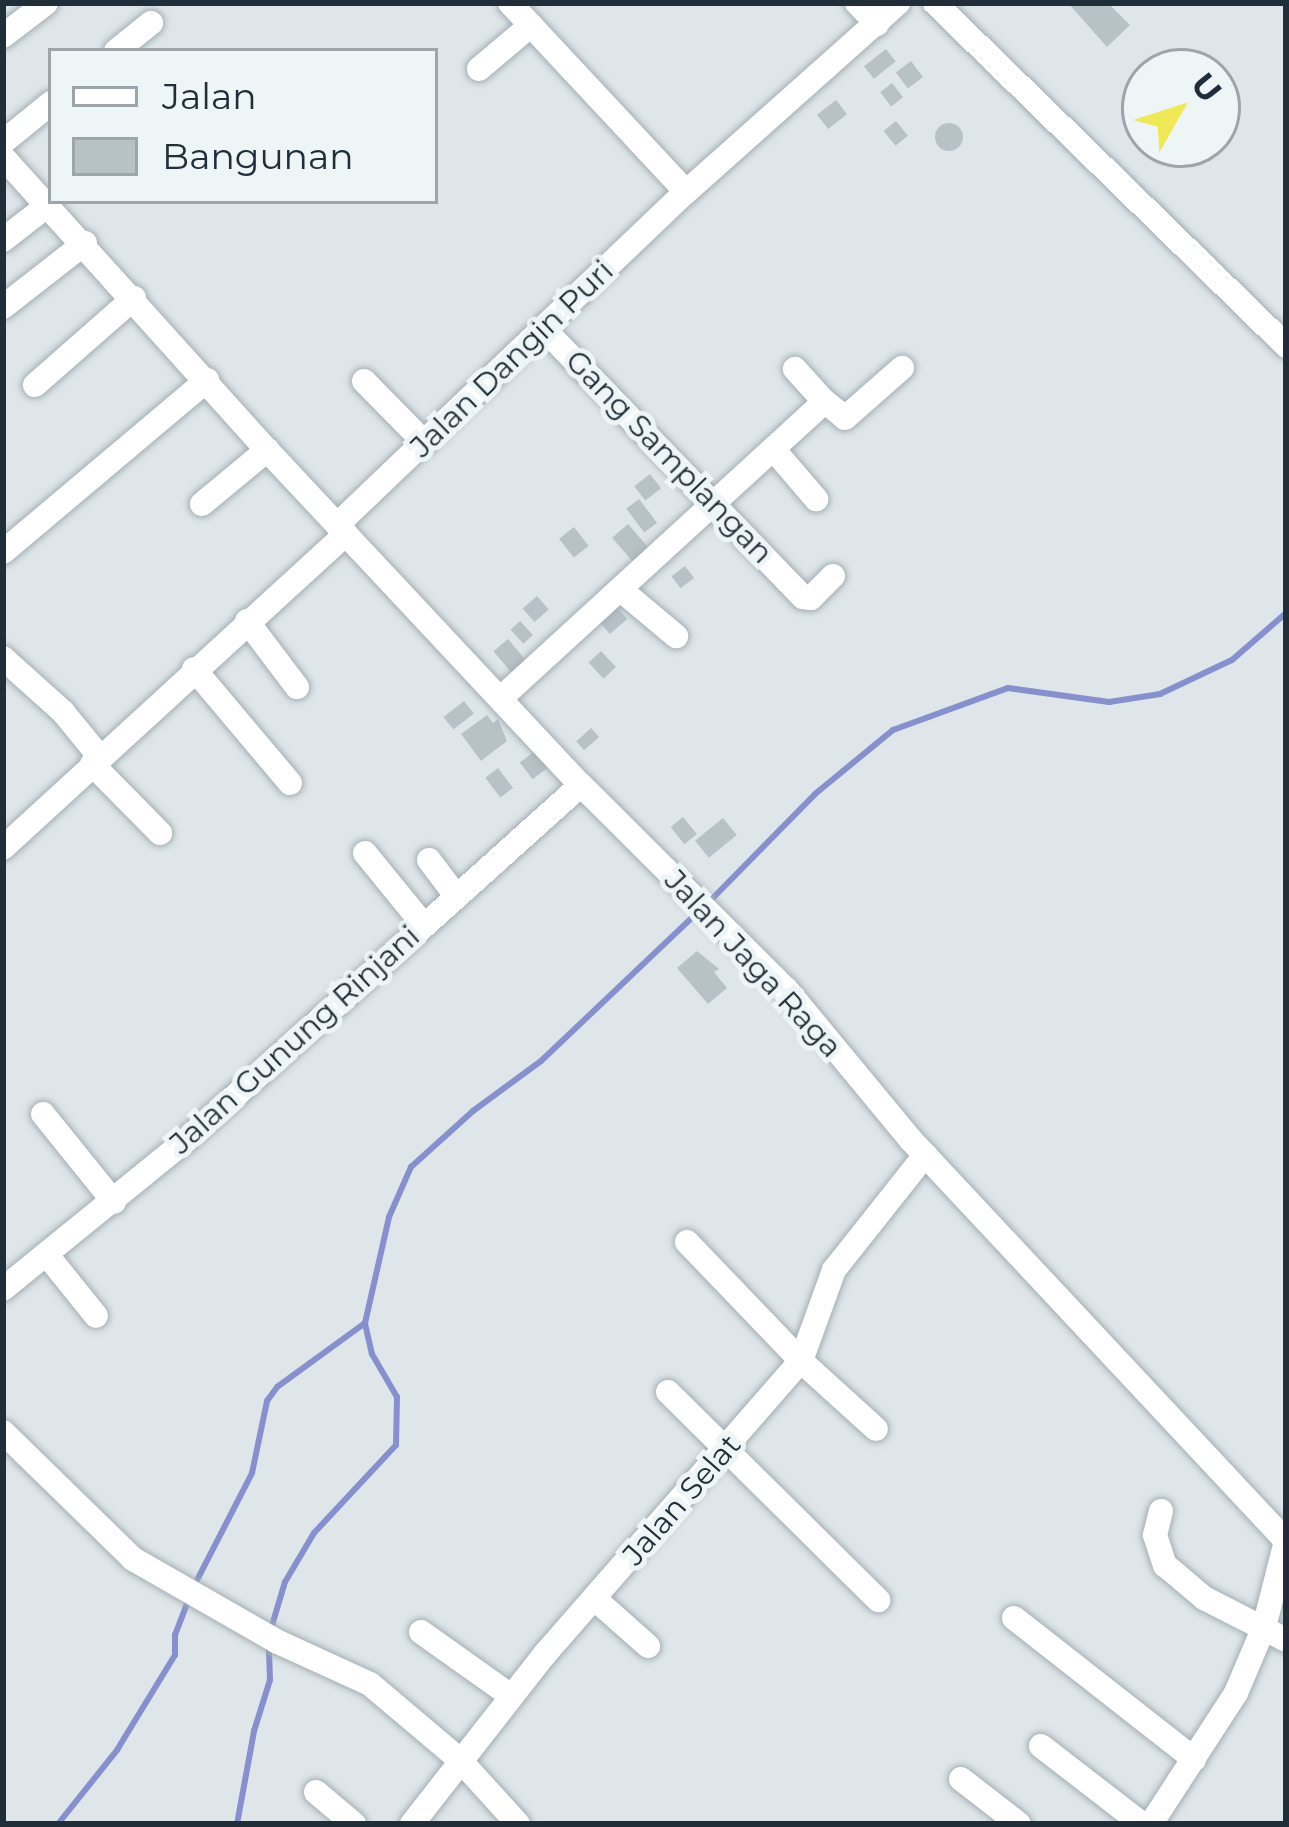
<!DOCTYPE html>
<style>
body{margin:0}
#map{position:relative;width:1289px;height:1827px;overflow:hidden;background:#dee6e9;font-family:Montserrat,sans-serif}
div>[style]{position:absolute}
[style*='--x']{left:calc(var(--x)*1px);top:calc(var(--y)*1px);width:calc(var(--w)*1px);rotate:calc(var(--a)*1deg)}
.stream>*{height:6px;margin:-3px;padding:0 3px;transform-origin:3px;border-radius:3px;background:#8690ce}
.building>*{inset:0;background:#b7c2c7;transform-origin:0 0}
.round{border-radius:50%}
.roads{filter:drop-shadow(0 0 3px #a5afb4) drop-shadow(0 0 3px #a5afb4)}
.minor>*{height:24px;margin:-12px;padding:0 12px;transform-origin:12px;border-radius:12px;background:#fff}
span{translate:-50% -50%;white-space:nowrap;text-align:center;line-height:1.15;-webkit-text-stroke:10px #eef5f6;paint-order:stroke}
.street-label{font-size:30px;color:#202e39}
.frame{position:absolute;inset:0;border:6px solid #202e39;pointer-events:none}
.legend{position:absolute;left:48px;top:48px;width:390px;height:156px;box-sizing:border-box;background:#eef5f6;border:3px solid #9ca5aa;margin:0;padding:15px 21px;list-style:none;font-size:36px;color:#202e39}
.legend li{display:flex;align-items:center;gap:24px;height:60px}
.legend b{width:60px;border:3px solid #9ca5aa}
.north{position:absolute;left:1121px;top:48px;width:120px;height:120px;box-sizing:border-box;background:#eef5f6;border:3px solid #9ca5aa;border-radius:50%;rotate:51deg;font-size:33px;font-weight:700;line-height:48px;text-align:center;color:#202e39}
.north::after{content:'';display:block;margin:auto;width:42px;height:54px;background:#efe956;clip-path:polygon(50% 0,100% 100%,50% 72%,0 100%)}
</style>
<div id="map">
<div class="stream">
<div style="--x:709;--y:902;--w:151;--a:-45.5"></div>
<div style="--x:815;--y:794;--w:101;--a:-39.4"></div>
<div style="--x:893;--y:730;--w:122;--a:-20.1"></div>
<div style="--x:1008;--y:688;--w:102;--a:7.9"></div>
<div style="--x:1109;--y:702;--w:52;--a:-8.9"></div>
<div style="--x:1160;--y:694;--w:80;--a:-25.3"></div>
<div style="--x:1232;--y:660;--w:72;--a:-41"></div>
<div style="--x:194;--y:1586;--w:127;--a:-62.8"></div>
<div style="--x:252;--y:1473;--w:74;--a:-78.2"></div>
<div style="--x:267;--y:1401;--w:17;--a:-54"></div>
<div style="--x:277;--y:1387;--w:109;--a:-36"></div>
<div style="--x:270;--y:1632;--w:52;--a:-73.3"></div>
<div style="--x:285;--y:1582;--w:57;--a:-59.4"></div>
<div style="--x:314;--y:1533;--w:120;--a:-47"></div>
<div style="--x:396;--y:1445;--w:48;--a:-88.8"></div>
<div style="--x:397;--y:1397;--w:50;--a:-120.2"></div>
<div style="--x:372;--y:1354;--w:32;--a:-103"></div>
<div style="--x:365;--y:1323;--w:109;--a:-77.2"></div>
<div style="--x:389;--y:1217;--w:55;--a:-66.3"></div>
<div style="--x:411;--y:1167;--w:84;--a:-42.1"></div>
<div style="--x:473;--y:1111;--w:84;--a:-36.3"></div>
<div style="--x:541;--y:1061;--w:218;--a:-43.5"></div>
<div style="--x:58;--y:1824;--w:95;--a:-51.4"></div>
<div style="--x:117;--y:1750;--w:111;--a:-58.6"></div>
<div style="--x:175;--y:1655;--w:20;--a:-90"></div>
<div style="--x:175;--y:1635;--w:40;--a:-69"></div>
<div style="--x:237;--y:1824;--w:95;--a:-79.6"></div>
<div style="--x:254;--y:1731;--w:53;--a:-72.6"></div>
<div style="--x:270;--y:1680;--w:35;--a:-92"></div>
</div>
<div class="building">
<div style="clip-path:polygon(1068px 3px,1108px 3px,1130px 25px,1107px 47px)"></div>
<div style="left:886px;top:49px;width:16px;height:28px;rotate:52deg"></div>
<div style="left:911px;top:61px;width:20px;height:19px;rotate:53deg"></div>
<div style="left:892px;top:83px;width:18px;height:15px;rotate:52deg"></div>
<div style="left:836px;top:100px;width:18px;height:24px;rotate:52deg"></div>
<div style="left:896px;top:121px;width:19px;height:16px;rotate:51deg"></div>
<div class="round" style="left:935px;top:123px;width:28px;height:28px"></div>
<div style="left:650px;top:474px;width:18px;height:20px;rotate:52deg"></div>
<div style="left:639px;top:499px;width:30px;height:16px;rotate:53deg"></div>
<div style="left:628px;top:524px;width:33px;height:21px;rotate:49deg"></div>
<div style="left:574px;top:527px;width:24px;height:19px;rotate:52deg"></div>
<div style="left:685px;top:566px;width:15px;height:17px;rotate:53deg"></div>
<div style="left:537px;top:596px;width:18px;height:19px;rotate:49deg"></div>
<div style="left:617px;top:607px;width:16px;height:23px;rotate:50deg"></div>
<div style="left:520px;top:621px;width:19px;height:13px;rotate:47deg"></div>
<div style="left:508px;top:639px;width:35px;height:19px;rotate:50deg"></div>
<div style="left:601px;top:651px;width:22px;height:17px;rotate:47deg"></div>
<div style="left:464px;top:701px;width:16px;height:26px;rotate:52deg"></div>
<div style="clip-path:polygon(487px 715px,493px 723px,498px 719px,507px 741px,481px 761px,461px 734px)"></div>
<div style="left:591px;top:728px;width:12px;height:20px;rotate:48deg"></div>
<div style="left:535px;top:751px;width:21px;height:19px;rotate:53deg"></div>
<div style="left:498px;top:768px;width:25px;height:16px;rotate:53deg"></div>
<div style="left:683px;top:817px;width:22px;height:16px;rotate:51deg"></div>
<div style="left:723px;top:818px;width:22px;height:36px;rotate:51deg"></div>
<div style="clip-path:polygon(697px 951px,719px 969px,714px 972px,727px 988px,708px 1004px,677px 968px)"></div>
</div>
<div class="roads">
<div class="minor">
<div style="--x:510;--y:3;--w:258;--a:47"></div>
<div style="--x:857;--y:3;--w:29;--a:46"></div>
<div style="--x:935;--y:3;--w:491;--a:44.3"></div>
<div style="--x:3;--y:36;--w:54;--a:-37.5"></div>
<div style="--x:116;--y:51;--w:45;--a:-38.7"></div>
<div style="--x:479;--y:69;--w:68;--a:-40.2"></div>
<div style="--x:3;--y:142;--w:62;--a:-39.1"></div>
<div style="--x:3;--y:157;--w:394;--a:48"></div>
<div style="--x:267;--y:450;--w:459;--a:46.9"></div>
<div style="--x:581;--y:785;--w:289;--a:44.9"></div>
<div style="--x:786;--y:989;--w:195;--a:50.4"></div>
<div style="--x:910;--y:1139;--w:550;--a:46.91"></div>
<div style="--x:1286;--y:1541;--w:89;--a:104.3"></div>
<div style="--x:1264;--y:1627;--w:72;--a:113"></div>
<div style="--x:1236;--y:1693;--w:156;--a:123"></div>
<div style="--x:3;--y:240;--w:57;--a:-37.9"></div>
<div style="--x:3;--y:307;--w:104;--a:-38"></div>
<div style="--x:545;--y:330;--w:371;--a:46"></div>
<div style="--x:803;--y:597;--w:8;--a:7"></div>
<div style="--x:811;--y:598;--w:31;--a:-45"></div>
<div style="--x:364;--y:381;--w:87;--a:45.5"></div>
<div style="--x:35;--y:385;--w:132;--a:-41.3"></div>
<div style="--x:823;--y:400;--w:28;--a:39"></div>
<div style="--x:845;--y:418;--w:76;--a:-41.3"></div>
<div style="--x:774;--y:450;--w:65;--a:49.4"></div>
<div style="--x:202;--y:504;--w:85;--a:-39.7"></div>
<div style="--x:337;--y:525;--w:482;--a:-43.7"></div>
<div style="--x:686;--y:192;--w:284;--a:-41.7"></div>
<div style="--x:3;--y:552;--w:267;--a:-40.1"></div>
<div style="--x:621;--y:590;--w:72;--a:39.9"></div>
<div style="--x:247;--y:621;--w:83;--a:52.9"></div>
<div style="--x:3;--y:658;--w:81;--a:42"></div>
<div style="--x:63;--y:712;--w:58;--a:50.6"></div>
<div style="--x:194;--y:669;--w:149;--a:49.9"></div>
<div style="--x:501;--y:698;--w:434;--a:-42.5"></div>
<div style="--x:821;--y:405;--w:5;--a:-68"></div>
<div style="--x:823;--y:400;--w:42;--a:-132.1"></div>
<div style="--x:92;--y:764;--w:97;--a:45.4"></div>
<div style="--x:3;--y:848;--w:465;--a:-42.5"></div>
<div style="--x:365;--y:853;--w:92;--a:50.8"></div>
<div style="--x:429;--y:860;--w:46;--a:52.9"></div>
<div style="--x:43;--y:1114;--w:113;--a:51.1"></div>
<div style="--x:687;--y:1242;--w:165;--a:46.2"></div>
<div style="--x:801;--y:1361;--w:101;--a:42.2"></div>
<div style="--x:47;--y:1255;--w:78;--a:51.2"></div>
<div style="--x:3;--y:1289;--w:235;--a:-39.1"></div>
<div style="--x:185;--y:1141;--w:532;--a:-41.96"></div>
<div style="--x:668;--y:1392;--w:296;--a:44.7"></div>
<div style="--x:3;--y:1432;--w:182;--a:44.3"></div>
<div style="--x:133;--y:1559;--w:165;--a:29.8"></div>
<div style="--x:276;--y:1641;--w:103;--a:24.6"></div>
<div style="--x:370;--y:1684;--w:118;--a:40.2"></div>
<div style="--x:460;--y:1760;--w:86;--a:47.8"></div>
<div style="--x:1161;--y:1511;--w:25;--a:104"></div>
<div style="--x:1155;--y:1535;--w:32;--a:72"></div>
<div style="--x:1165;--y:1565;--w:51;--a:40.2"></div>
<div style="--x:1204;--y:1598;--w:92;--a:27.1"></div>
<div style="--x:595;--y:1599;--w:71;--a:41.6"></div>
<div style="--x:1014;--y:1618;--w:229;--a:38.1"></div>
<div style="--x:421;--y:1632;--w:110;--a:35.4"></div>
<div style="--x:1041;--y:1746;--w:128;--a:37.7"></div>
<div style="--x:961;--y:1779;--w:73;--a:37.8"></div>
<div style="--x:316;--y:1792;--w:50;--a:40.1"></div>
<div style="--x:412;--y:1824;--w:216;--a:-52"></div>
<div style="--x:545;--y:1654;--w:389;--a:-48.9"></div>
<div style="--x:801;--y:1361;--w:97;--a:-70.1"></div>
<div style="--x:834;--y:1270;--w:147;--a:-51.6"></div>
</div>
</div>
<div class="street-label">
<span style="left:512px;top:359px;rotate:-44deg">Jalan Dangin Puri</span>
<span style="left:669px;top:457px;rotate:46deg">Gang Samplangan</span>
<span style="left:753px;top:964px;rotate:47deg">Jalan Jaga Raga</span>
<span style="left:295px;top:1040px;rotate:-42deg">Jalan Gunung Rinjani</span>
<span style="left:682px;top:1500px;rotate:-49deg">Jalan Selat</span>
</div>
<div class="frame"></div>
<ul class="legend">
<li><b style="height:15px;background:#fff"></b>Jalan</li>
<li><b style="height:33px;background:#b7c2c7"></b>Bangunan</li>
</ul>
<div class="north">U</div>
</div>
